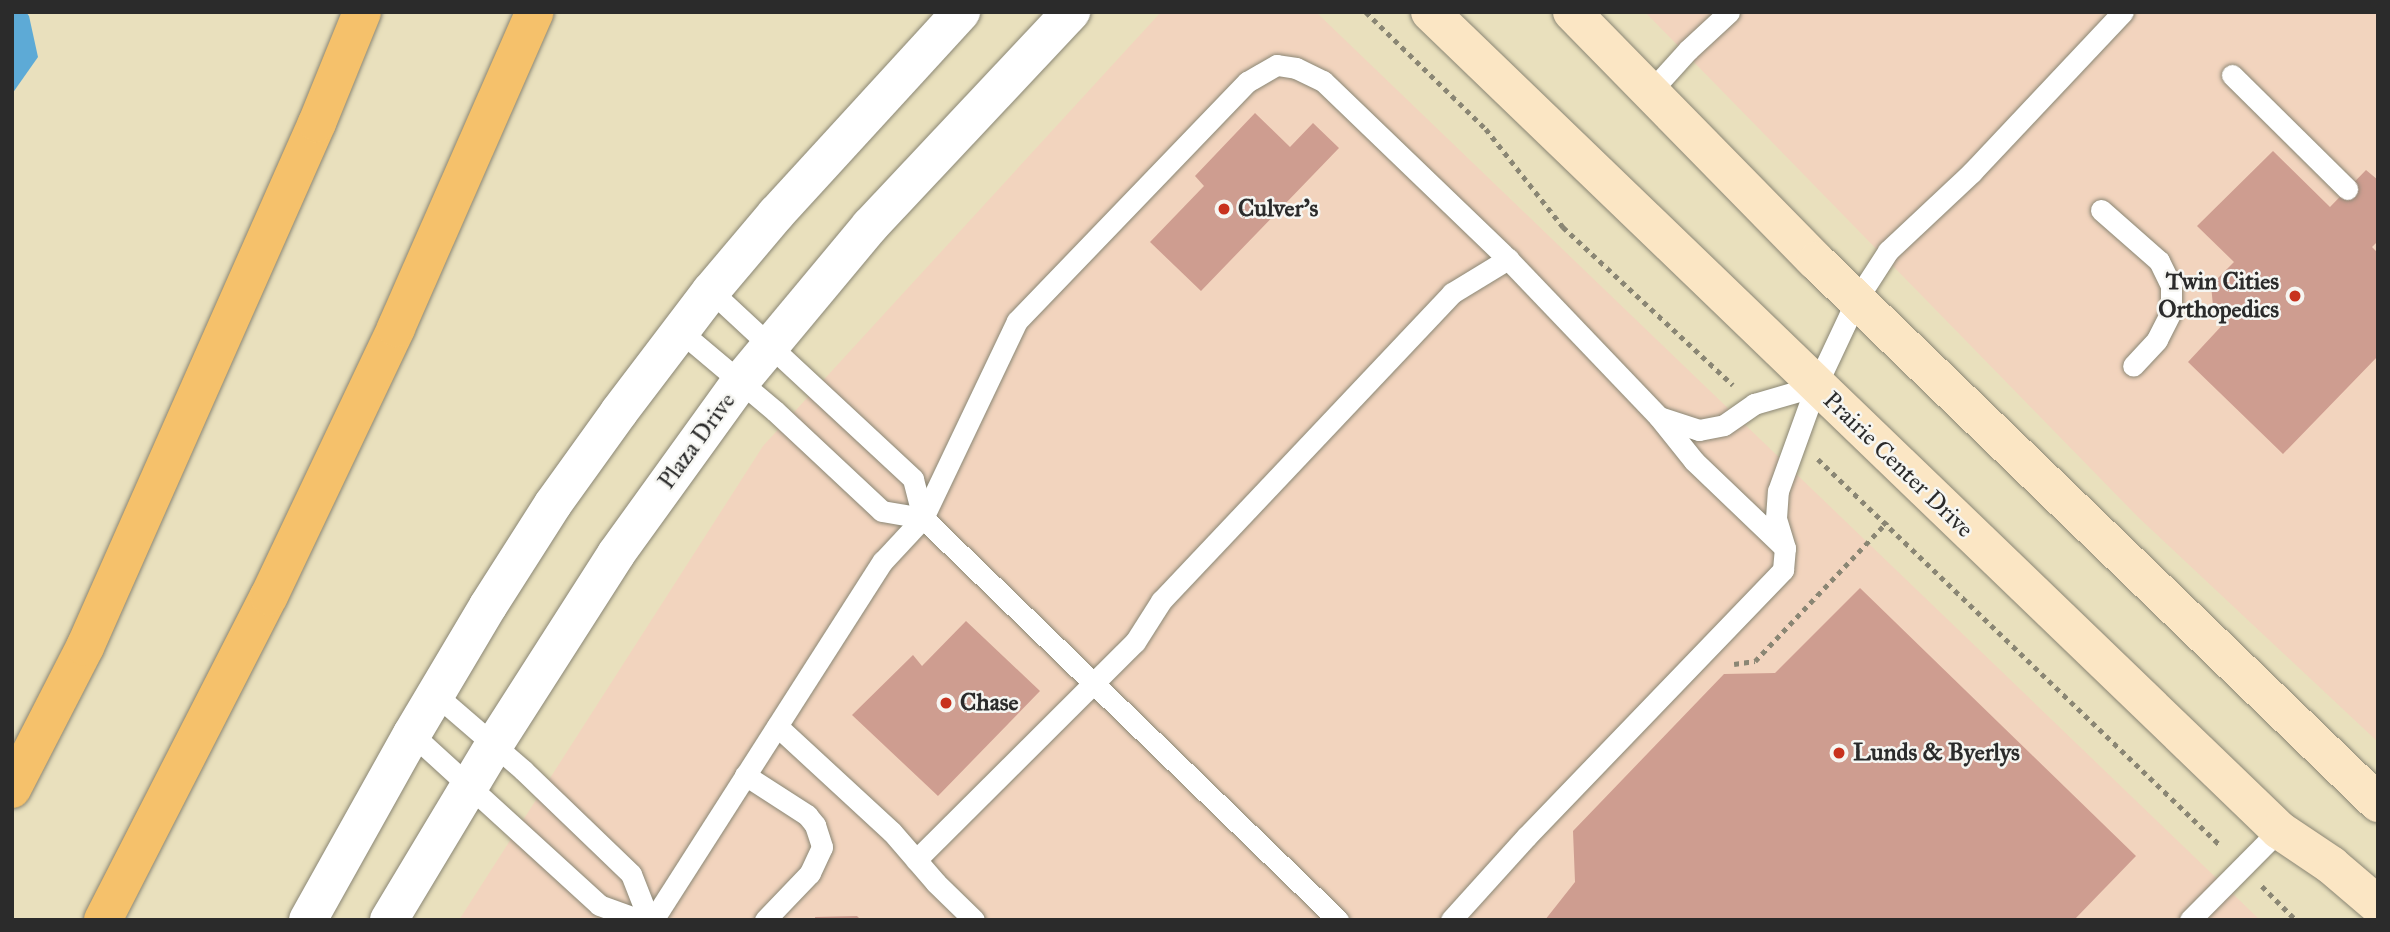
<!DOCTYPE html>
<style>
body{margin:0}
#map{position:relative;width:2390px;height:932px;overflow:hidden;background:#e9e0bd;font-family:"IM FELL Great Primer",serif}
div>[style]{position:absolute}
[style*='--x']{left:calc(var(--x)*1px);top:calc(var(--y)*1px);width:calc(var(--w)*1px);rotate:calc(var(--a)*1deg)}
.built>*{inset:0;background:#f2d4be}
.water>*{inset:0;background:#5daad6}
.building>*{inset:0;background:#ce9d90}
.path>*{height:4.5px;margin-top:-2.25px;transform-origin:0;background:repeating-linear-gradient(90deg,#8a8674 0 5px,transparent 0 10px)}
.roads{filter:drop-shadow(0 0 2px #8a8674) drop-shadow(0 0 2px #8a8674)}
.service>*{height:21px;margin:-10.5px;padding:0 10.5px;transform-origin:10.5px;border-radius:10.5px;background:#fff}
.tertiary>*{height:38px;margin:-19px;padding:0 19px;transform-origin:19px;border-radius:19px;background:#fff}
.secondary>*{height:38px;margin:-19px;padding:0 19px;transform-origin:19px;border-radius:19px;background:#fbe6c4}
.motorway>*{height:38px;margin:-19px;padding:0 19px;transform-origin:19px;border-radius:19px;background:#f5c16b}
.dots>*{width:19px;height:19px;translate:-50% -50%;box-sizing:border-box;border:4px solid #f6f6f2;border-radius:50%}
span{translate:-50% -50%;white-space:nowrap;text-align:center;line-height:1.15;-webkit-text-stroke:5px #f6f6f2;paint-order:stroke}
.poi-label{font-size:24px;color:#2b2b2b;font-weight:700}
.left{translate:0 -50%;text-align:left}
.right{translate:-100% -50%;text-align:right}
.street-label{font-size:24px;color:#2b2b2b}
.frame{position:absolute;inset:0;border:14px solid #2b2b2b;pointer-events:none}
</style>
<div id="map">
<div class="built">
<div style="clip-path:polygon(1161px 12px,1316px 12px,2260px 920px,459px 920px,763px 446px)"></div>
<div style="clip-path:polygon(1645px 12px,2378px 12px,2378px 742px,2138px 517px)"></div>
</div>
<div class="water">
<div style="clip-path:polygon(12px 12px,26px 12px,29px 16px,38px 57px,12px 94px)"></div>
</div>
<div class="building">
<div style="clip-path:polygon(1255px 113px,1290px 147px,1313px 123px,1339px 148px,1201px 291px,1150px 242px,1204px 186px,1195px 176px)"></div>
<div style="clip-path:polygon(2273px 151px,2330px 207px,2366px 170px,2378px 180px,2378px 241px,2372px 247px,2378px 253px,2378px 356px,2283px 454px,2188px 362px,2227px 320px,2213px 306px,2211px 285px,2234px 262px,2197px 226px)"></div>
<div style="clip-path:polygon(1860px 588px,2136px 856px,2074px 920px,1545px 920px,1575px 882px,1573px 831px,1724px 674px,1775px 673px)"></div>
<div style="clip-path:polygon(966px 621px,1040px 691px,938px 796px,852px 715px,913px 655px,922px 666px)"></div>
<div style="clip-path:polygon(857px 916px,861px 920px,815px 920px,815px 917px)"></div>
</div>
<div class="path">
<div style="--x:1366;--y:12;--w:168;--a:44.3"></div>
<div style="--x:1486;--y:129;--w:125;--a:51.8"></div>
<div style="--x:1563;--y:227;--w:232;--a:42.9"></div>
<div style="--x:1818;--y:459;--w:559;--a:43.84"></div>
<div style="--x:1734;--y:664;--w:21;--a:-8"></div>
<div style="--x:1755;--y:661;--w:192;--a:-46.5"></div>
<div style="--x:2262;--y:886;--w:48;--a:45"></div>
</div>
<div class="roads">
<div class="service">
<div style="--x:2232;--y:75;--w:162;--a:44.7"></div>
<div style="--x:1650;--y:92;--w:57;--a:-47.9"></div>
<div style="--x:1688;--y:50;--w:56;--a:-42.8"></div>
<div style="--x:2101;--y:210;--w:77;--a:41.3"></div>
<div style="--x:2159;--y:261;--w:28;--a:64"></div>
<div style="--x:2171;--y:286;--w:26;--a:90"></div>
<div style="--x:2171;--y:312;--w:31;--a:117"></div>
<div style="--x:2157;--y:340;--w:35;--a:133"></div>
<div style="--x:711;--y:291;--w:276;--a:42.9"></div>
<div style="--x:913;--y:479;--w:40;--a:75.6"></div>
<div style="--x:923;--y:518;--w:578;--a:44.09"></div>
<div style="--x:680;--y:331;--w:124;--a:40.1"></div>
<div style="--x:775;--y:411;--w:146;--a:43.1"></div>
<div style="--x:882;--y:511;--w:42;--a:9.7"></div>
<div style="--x:1659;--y:417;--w:42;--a:18"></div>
<div style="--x:1699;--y:430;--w:25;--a:-11"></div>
<div style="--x:1724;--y:425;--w:37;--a:-35"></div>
<div style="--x:1754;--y:404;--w:65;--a:-16.2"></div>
<div style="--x:435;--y:694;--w:116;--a:40.8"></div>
<div style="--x:523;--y:770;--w:150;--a:43.9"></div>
<div style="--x:631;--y:874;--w:49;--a:68.6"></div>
<div style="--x:777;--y:726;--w:156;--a:42.7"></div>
<div style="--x:892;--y:832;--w:67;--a:49.2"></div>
<div style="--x:936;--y:883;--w:53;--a:44.2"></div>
<div style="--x:412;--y:734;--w:253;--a:42.4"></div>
<div style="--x:599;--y:905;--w:44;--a:20.1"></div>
<div style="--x:745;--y:775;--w:74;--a:32.8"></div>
<div style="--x:807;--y:815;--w:13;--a:51"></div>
<div style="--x:815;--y:825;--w:23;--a:72"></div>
<div style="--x:822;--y:847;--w:29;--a:115"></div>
<div style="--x:810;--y:873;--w:65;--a:133.8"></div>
<div style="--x:916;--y:860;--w:309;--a:-44.9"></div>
<div style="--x:1135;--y:642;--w:49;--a:-57.6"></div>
<div style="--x:1161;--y:601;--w:424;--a:-46.6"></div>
<div style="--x:1452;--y:293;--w:66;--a:-31.3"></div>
<div style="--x:653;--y:920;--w:426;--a:-57.4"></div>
<div style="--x:883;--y:561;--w:59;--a:-47.1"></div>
<div style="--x:923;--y:518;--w:218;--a:-64.5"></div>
<div style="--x:1017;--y:321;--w:332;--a:-46.1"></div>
<div style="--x:1247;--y:82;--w:34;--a:-30"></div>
<div style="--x:1277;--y:65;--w:19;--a:9"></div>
<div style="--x:1296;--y:68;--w:30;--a:26"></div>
<div style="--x:1323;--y:81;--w:257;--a:43.9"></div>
<div style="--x:1508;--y:259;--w:217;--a:46.3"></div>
<div style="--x:1658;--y:416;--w:58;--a:51.3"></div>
<div style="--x:1694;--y:461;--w:126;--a:43.7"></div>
<div style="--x:1451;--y:920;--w:112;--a:-47.9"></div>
<div style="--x:1526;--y:837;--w:371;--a:-46.1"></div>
<div style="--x:1783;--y:570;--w:22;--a:-85"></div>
<div style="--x:1785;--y:548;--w:31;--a:-107"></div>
<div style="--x:1776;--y:518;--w:27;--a:-86"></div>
<div style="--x:1778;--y:491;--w:112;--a:-70.1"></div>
<div style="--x:1816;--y:386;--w:96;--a:-64.8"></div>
<div style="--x:1857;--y:299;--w:57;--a:-57.1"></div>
<div style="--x:1888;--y:251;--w:115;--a:-43.2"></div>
<div style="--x:1972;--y:172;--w:220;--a:-46.7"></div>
<div style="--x:2190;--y:920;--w:127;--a:-45.3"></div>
</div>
<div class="tertiary">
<div style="--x:308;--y:920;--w:213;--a:-60.8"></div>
<div style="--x:412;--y:734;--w:149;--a:-59.3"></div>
<div style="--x:488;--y:606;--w:121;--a:-57.5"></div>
<div style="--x:553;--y:504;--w:113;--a:-54.3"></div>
<div style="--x:619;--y:412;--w:152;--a:-52.8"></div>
<div style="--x:711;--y:291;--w:101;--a:-49.8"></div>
<div style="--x:776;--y:214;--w:274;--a:-47.5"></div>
<div style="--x:389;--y:920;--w:204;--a:-59"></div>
<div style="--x:494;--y:745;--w:227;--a:-57.4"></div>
<div style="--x:616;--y:554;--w:212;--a:-54.2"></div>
<div style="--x:740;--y:382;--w:203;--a:-50.2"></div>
<div style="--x:870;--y:226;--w:294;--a:-46.8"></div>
</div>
<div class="secondary">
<div style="--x:1430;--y:12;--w:1179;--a:43.93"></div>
<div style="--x:2279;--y:830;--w:63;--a:33.9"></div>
<div style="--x:2331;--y:865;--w:62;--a:40.4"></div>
<div style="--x:1572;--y:12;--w:349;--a:45.6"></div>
<div style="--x:1816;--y:261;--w:781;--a:43.96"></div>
</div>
<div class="motorway">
<div style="--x:12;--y:789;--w:160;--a:-62.8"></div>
<div style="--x:85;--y:647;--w:573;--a:-66.12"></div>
<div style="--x:317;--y:123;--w:120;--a:-67.9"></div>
<div style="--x:103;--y:920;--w:364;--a:-62.9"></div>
<div style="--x:269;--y:596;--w:297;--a:-64.6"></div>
<div style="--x:396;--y:328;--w:345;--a:-66.3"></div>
</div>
</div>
<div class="dots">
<div style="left:1224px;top:209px;background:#c8321e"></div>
<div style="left:2295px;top:296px;background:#c8321e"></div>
<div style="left:946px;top:703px;background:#c8321e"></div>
<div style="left:1839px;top:753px;background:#c8321e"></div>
</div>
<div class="poi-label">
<span class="left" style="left:1238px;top:209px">Culver's</span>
<span class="right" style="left:2279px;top:296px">Twin Cities<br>Orthopedics</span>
<span class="left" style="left:960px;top:703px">Chase</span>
<span class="left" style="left:1853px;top:753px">Lunds &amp; Byerlys</span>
</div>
<div class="street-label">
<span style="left:697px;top:441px;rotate:-54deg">Plaza Drive</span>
<span style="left:1898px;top:465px;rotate:44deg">Prairie Center Drive</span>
</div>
<div class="frame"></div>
</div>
